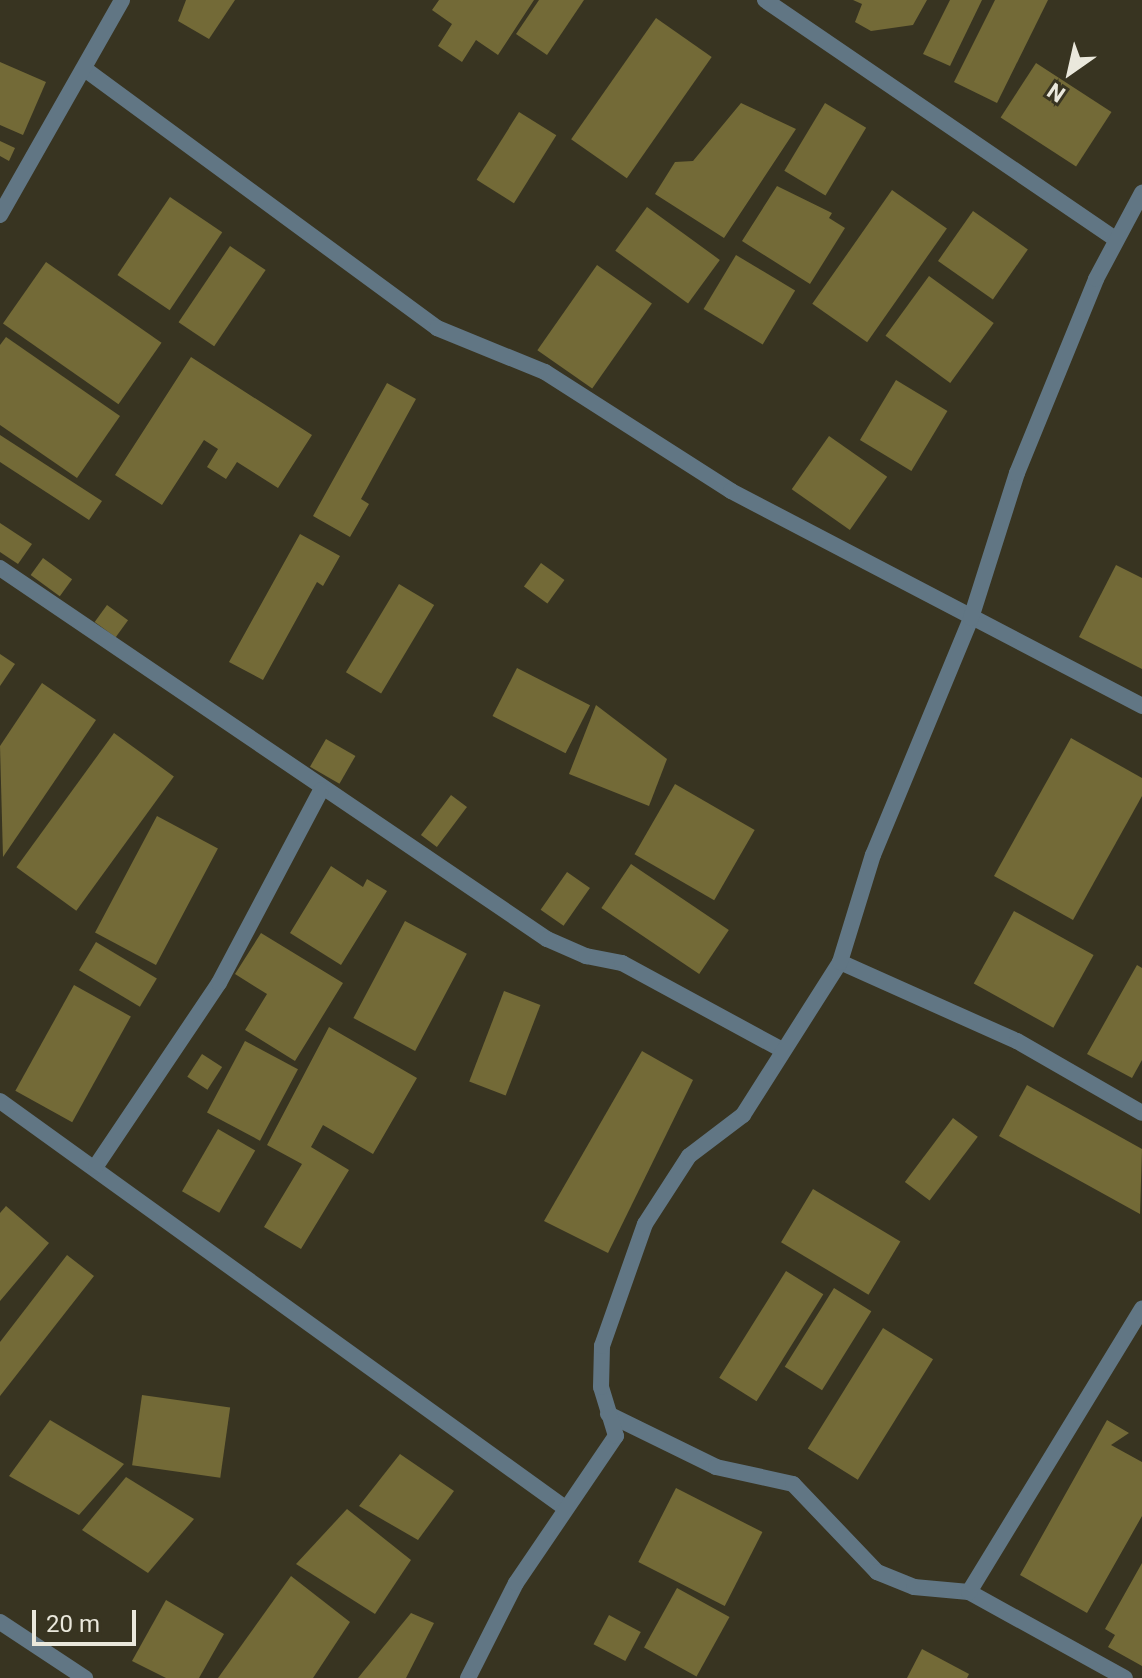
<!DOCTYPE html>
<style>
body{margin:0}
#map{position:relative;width:1142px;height:1678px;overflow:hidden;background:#383421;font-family:Roboto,sans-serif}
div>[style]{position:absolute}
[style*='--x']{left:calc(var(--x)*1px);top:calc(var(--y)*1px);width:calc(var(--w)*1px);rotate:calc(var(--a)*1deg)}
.building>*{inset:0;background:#736a37;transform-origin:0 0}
.street>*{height:16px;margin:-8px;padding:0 8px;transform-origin:8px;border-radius:8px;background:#617684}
span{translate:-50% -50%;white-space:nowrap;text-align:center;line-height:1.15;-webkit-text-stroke:7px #383421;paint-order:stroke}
.north{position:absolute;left:1030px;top:32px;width:80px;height:80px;-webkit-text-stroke:6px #383421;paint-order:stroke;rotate:214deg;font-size:22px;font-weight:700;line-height:32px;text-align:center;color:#eae8dc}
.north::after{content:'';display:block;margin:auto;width:28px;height:36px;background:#eae8dc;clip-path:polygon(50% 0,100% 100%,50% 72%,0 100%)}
.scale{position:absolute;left:32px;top:1610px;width:104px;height:36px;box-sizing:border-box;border:4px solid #eae8dc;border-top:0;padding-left:10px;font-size:24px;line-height:28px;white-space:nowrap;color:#eae8dc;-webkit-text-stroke:6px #383421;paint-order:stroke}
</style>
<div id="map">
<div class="building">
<div style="clip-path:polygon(186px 0,235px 0,209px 39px,178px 21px)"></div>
<div style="clip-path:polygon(439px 0,534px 0,498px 55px,476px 40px,462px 62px,438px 46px,452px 24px,432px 10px)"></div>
<div style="clip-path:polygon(539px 0,584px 0,547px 55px,516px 34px)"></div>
<div style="clip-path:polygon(853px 0,927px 0,913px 25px,871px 31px,855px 22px,862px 4px)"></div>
<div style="clip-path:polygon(950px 0,982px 0,950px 66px,923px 54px)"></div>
<div style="clip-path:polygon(995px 0,1048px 0,997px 103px,954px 82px)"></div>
<div style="left:656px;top:18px;width:68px;height:148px;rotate:35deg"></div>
<div style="clip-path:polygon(0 62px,46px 82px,23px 135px,0 125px)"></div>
<div style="left:1036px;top:63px;width:90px;height:65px;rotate:33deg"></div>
<div style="clip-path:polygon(741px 103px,796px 129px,724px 238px,655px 194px,675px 162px,693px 161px)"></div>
<div style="left:825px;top:103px;width:48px;height:79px;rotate:31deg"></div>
<div style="left:519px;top:112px;width:44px;height:80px;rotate:32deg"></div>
<div style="clip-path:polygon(0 141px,15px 148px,9px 161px,0 156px)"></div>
<div style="clip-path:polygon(777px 186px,832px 213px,829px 218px,845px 228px,810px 284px,742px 241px)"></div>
<div style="left:892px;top:190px;width:67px;height:139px;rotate:35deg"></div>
<div style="left:170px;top:197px;width:63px;height:94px;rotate:34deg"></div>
<div style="left:647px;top:207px;width:90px;height:54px;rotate:36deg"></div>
<div style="left:973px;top:211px;width:67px;height:61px;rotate:35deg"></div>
<div style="left:230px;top:246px;width:43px;height:92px;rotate:34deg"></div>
<div style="left:736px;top:255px;width:69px;height:63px;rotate:31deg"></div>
<div style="left:46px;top:262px;width:141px;height:75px;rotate:35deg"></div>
<div style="left:597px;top:265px;width:67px;height:104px;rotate:35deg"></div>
<div style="left:929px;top:276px;width:80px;height:74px;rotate:36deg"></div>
<div style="clip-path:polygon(6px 337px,120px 416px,77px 478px,0 425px,0 345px)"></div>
<div style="clip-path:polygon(191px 357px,312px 435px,278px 488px,237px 462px,226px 479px,207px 467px,218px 449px,204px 440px,162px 505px,115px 475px)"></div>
<div style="left:896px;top:380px;width:60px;height:70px;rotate:31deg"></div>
<div style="clip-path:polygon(387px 383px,416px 399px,361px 499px,369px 504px,350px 537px,313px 516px)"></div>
<div style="clip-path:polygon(0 435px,102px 501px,89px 520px,0 462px)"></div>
<div style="left:829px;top:436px;width:71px;height:65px;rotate:35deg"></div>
<div style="clip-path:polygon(0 523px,32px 544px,18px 564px,0 552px)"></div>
<div style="clip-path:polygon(300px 534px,340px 556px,323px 586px,317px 582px,263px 680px,229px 662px)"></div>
<div style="left:43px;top:558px;width:36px;height:21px;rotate:36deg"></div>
<div style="left:541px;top:563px;width:29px;height:29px;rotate:36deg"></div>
<div style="clip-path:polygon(1116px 565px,1142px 578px,1142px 669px,1079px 637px)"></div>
<div style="left:399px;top:584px;width:41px;height:103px;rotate:31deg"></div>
<div style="left:107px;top:605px;width:26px;height:21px;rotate:36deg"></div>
<div style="clip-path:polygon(0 654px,15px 664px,0 686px)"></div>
<div style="left:517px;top:668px;width:82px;height:54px;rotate:27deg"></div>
<div style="clip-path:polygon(42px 683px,96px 720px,3px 857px,0 746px)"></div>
<div style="clip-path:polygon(596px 705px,667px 759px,649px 806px,569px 774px)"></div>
<div style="left:114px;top:733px;width:74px;height:166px;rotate:36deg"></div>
<div style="clip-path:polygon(1071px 738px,1142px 778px,1142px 796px,1073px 920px,994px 876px)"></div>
<div style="left:326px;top:739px;width:34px;height:32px;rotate:30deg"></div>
<div style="left:675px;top:784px;width:92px;height:81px;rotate:30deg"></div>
<div style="left:451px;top:795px;width:20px;height:50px;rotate:37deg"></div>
<div style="left:157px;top:816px;width:69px;height:132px;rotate:28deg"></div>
<div style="left:631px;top:864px;width:118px;height:53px;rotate:34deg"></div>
<div style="clip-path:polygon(331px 866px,363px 887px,367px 879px,387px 891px,341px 965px,290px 933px)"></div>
<div style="left:567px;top:872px;width:28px;height:46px;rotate:35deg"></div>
<div style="left:1014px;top:911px;width:91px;height:83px;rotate:29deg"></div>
<div style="left:405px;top:921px;width:70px;height:110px;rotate:28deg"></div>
<div style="clip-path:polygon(261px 933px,343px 983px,295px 1061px,245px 1030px,267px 994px,235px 974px)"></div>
<div style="left:96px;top:942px;width:71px;height:33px;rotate:31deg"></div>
<div style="clip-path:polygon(1137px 965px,1142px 968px,1142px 1060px,1132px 1078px,1087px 1054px)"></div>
<div style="left:74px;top:985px;width:65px;height:121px;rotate:29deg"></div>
<div style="left:504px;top:991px;width:39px;height:97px;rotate:21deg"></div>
<div style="clip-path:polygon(329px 1027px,417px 1078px,373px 1154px,323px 1125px,311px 1147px,349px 1170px,301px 1249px,264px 1227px,302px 1164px,267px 1145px)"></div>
<div style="left:245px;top:1041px;width:60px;height:81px;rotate:28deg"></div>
<div style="clip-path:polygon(642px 1051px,693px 1080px,608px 1253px,544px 1221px)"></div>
<div style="left:202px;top:1054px;width:24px;height:27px;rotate:33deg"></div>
<div style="clip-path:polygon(1027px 1085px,1142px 1149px,1140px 1214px,999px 1136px)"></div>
<div style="left:953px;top:1118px;width:31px;height:80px;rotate:37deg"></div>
<div style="left:218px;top:1129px;width:43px;height:72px;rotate:30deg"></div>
<div style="left:813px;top:1189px;width:102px;height:62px;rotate:31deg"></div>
<div style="clip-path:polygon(6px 1206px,49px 1243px,0 1301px,0 1213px)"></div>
<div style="clip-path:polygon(67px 1255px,94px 1276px,0 1396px,0 1342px)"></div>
<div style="left:786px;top:1271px;width:44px;height:126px;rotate:32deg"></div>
<div style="left:834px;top:1288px;width:44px;height:93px;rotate:32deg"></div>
<div style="left:883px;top:1328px;width:59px;height:142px;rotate:32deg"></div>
<div style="left:142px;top:1395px;width:89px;height:71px;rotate:8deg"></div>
<div style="clip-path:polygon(50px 1420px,124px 1464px,79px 1515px,9px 1476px)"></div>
<div style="clip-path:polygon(1107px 1420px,1129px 1433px,1111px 1445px,1142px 1462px,1142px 1516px,1087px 1613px,1020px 1575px)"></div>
<div style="clip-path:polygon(400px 1454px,454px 1491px,418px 1540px,359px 1506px)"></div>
<div style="clip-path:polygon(126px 1477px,194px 1519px,148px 1573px,82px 1530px)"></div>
<div style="left:676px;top:1488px;width:97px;height:83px;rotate:27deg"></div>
<div style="clip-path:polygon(347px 1509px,411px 1560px,375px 1614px,296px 1564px)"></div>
<div style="clip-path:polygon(1142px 1563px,1142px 1666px,1108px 1647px,1115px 1635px,1105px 1629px)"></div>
<div style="clip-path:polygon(291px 1576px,350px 1622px,313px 1678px,218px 1678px)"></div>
<div style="left:677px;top:1588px;width:60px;height:68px;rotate:29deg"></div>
<div style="clip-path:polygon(166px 1600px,224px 1634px,199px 1678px,166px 1678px,132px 1661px)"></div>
<div style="clip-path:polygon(411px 1613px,434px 1623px,406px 1678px,358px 1678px)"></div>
<div style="left:609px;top:1615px;width:36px;height:33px;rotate:28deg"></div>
<div style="clip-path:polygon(922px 1649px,969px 1674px,967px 1678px,907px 1678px)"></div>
</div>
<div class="street">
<div style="--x:765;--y:0;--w:425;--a:34.3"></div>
<div style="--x:86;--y:70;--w:436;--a:36.3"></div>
<div style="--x:437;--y:328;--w:117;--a:22.2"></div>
<div style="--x:545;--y:372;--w:221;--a:32.6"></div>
<div style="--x:731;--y:491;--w:464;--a:27.6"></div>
<div style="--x:0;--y:215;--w:247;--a:-60.4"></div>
<div style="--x:0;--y:568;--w:661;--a:34.15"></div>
<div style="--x:547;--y:939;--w:43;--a:23.6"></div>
<div style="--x:586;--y:956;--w:37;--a:11"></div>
<div style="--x:622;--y:963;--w:182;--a:28.5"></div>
<div style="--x:840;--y:962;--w:194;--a:24.1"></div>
<div style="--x:1017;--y:1041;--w:144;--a:29.9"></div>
<div style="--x:0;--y:1101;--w:696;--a:35.77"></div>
<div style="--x:96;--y:1166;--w:220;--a:-56.1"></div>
<div style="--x:219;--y:983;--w:218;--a:-62.1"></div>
<div style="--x:608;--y:1414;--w:120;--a:26.1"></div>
<div style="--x:716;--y:1467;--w:79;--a:12.4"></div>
<div style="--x:793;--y:1484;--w:122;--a:46.3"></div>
<div style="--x:877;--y:1572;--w:40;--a:22"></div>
<div style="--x:914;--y:1587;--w:55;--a:5.2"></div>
<div style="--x:969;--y:1592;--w:178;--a:28.9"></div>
<div style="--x:969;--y:1592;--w:332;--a:-58.6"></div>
<div style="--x:0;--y:1622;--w:102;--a:33.4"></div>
<div style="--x:468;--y:1678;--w:106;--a:-63.2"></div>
<div style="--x:516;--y:1583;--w:178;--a:-55.8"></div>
<div style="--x:616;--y:1436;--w:51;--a:-107"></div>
<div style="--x:601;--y:1387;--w:41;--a:-88.6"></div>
<div style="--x:602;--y:1346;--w:129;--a:-70.6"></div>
<div style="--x:645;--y:1224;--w:81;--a:-57.1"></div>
<div style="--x:689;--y:1156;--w:68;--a:-37.2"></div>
<div style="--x:743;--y:1115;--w:181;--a:-57.6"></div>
<div style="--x:840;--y:962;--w:112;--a:-72.9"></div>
<div style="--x:873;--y:855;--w:256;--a:-67.5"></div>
<div style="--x:971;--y:618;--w:152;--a:-72.4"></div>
<div style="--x:1017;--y:473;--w:209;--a:-67.8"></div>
<div style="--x:1096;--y:279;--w:98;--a:-61.9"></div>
</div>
<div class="north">N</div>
<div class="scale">20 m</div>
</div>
